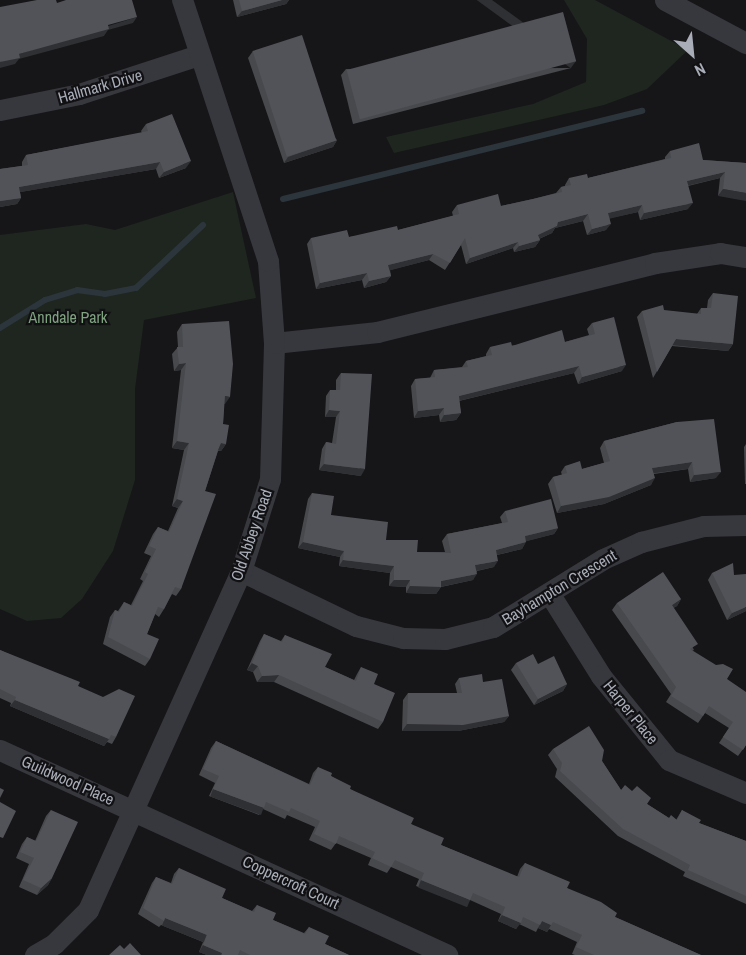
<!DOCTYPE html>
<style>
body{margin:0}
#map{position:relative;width:746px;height:955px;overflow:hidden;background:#161618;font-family:"Archivo Narrow",sans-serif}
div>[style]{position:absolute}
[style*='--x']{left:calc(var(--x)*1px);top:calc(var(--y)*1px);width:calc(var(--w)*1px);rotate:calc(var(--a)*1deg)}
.green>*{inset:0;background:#1e261f}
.stream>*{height:6px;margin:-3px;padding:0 3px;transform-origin:3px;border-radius:3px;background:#2c353c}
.minor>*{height:21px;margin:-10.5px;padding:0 10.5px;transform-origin:10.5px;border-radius:10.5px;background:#37383d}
.wall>*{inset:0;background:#47494d}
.shaded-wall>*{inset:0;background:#2f3033;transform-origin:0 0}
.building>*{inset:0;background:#525359;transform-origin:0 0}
span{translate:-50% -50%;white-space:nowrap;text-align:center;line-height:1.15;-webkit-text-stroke:4.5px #111113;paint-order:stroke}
.street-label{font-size:16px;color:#a8adb8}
.park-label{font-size:16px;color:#7fa381}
.north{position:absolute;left:662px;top:24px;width:60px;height:60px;-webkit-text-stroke:4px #111113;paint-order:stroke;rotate:153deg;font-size:16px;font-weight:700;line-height:24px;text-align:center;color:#a8adb8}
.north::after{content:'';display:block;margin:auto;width:21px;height:27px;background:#a8adb8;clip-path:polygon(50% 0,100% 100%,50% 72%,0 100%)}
</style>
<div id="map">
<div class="green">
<div style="clip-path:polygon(564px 0,595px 0,688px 50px,647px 89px,604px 105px,394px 153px,386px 137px,533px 104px,586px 82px,587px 39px)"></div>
<div style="clip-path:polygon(233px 192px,256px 298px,144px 320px,135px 389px,135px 480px,113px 551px,82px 599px,61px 618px,27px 621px,0 609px,0 235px,86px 224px,115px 230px)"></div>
</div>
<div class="stream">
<div style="--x:283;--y:199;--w:370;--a:-13.8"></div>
<div style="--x:0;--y:328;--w:53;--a:-31.9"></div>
<div style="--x:45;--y:300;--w:34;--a:-17"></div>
<div style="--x:77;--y:290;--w:28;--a:8"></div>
<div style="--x:105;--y:294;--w:32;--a:-11"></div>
<div style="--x:136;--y:288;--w:92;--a:-43.2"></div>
</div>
<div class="minor">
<div style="--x:665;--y:0;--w:92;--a:28"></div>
<div style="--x:0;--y:110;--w:81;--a:-11.4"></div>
<div style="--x:79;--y:94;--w:125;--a:-18.1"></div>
<div style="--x:274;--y:343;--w:104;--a:-6.1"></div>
<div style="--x:377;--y:332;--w:286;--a:-13.9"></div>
<div style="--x:655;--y:263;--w:66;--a:-8.7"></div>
<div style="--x:720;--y:253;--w:26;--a:9"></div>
<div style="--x:241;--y:571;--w:127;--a:25.6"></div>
<div style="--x:356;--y:626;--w:49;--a:14.3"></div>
<div style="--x:403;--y:638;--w:42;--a:1.4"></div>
<div style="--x:445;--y:639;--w:49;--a:-14"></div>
<div style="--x:493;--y:627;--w:129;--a:-31.7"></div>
<div style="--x:603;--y:559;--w:42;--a:-24.1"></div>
<div style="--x:641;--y:542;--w:65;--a:-14.3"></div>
<div style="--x:704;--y:526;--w:42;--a:-1.4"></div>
<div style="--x:549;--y:593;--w:98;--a:57.9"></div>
<div style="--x:601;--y:676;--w:108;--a:51"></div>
<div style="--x:669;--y:760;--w:84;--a:23.2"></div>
<div style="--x:0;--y:750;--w:492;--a:24.6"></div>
<div style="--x:35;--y:955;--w:22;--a:-30"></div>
<div style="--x:54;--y:944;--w:48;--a:-45"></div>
<div style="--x:88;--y:910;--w:372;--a:-65.7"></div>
<div style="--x:241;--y:571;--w:96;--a:-72.5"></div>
<div style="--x:270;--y:479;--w:136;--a:-88.3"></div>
<div style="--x:274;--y:343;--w:82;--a:-94.2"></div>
<div style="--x:268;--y:261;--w:275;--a:-108.2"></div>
</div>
<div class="wall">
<div style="clip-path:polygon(233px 0,289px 0,286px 4px,237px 17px)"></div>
<div style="clip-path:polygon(253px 51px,337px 140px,333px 147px,284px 163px,248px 58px)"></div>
<div style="clip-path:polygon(571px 68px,353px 124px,341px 75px,346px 69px)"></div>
<div style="clip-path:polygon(146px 124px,186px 168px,159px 178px,156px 169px,20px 192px,21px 198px,17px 204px,0 207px,0 169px,22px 166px,22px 162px,26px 155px,142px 133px,141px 131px)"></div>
<div style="clip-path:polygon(670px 151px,703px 160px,746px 163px,718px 196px,720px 178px,688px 186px,688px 209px,640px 220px,638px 212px,610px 218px,606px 230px,587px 235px,583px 221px,555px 228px,552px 233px,539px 239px,540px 240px,535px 247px,514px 252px,513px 248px,466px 264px,461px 245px,445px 270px,429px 260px,390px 270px,391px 276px,386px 282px,364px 288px,362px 280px,316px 289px,307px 244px,311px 238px,349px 237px,398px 230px,453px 216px,452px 212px,457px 205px,501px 206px,533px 199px,556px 193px,561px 187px,565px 186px,565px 185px,569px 178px,588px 178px,665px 159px,665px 157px)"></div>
<div style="clip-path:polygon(713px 293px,733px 344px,728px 351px,672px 346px,653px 378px,637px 317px,642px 311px,697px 314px,701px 308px,707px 308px,708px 300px)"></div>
<div style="clip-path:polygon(592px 323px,622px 371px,578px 384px,574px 373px,459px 401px,461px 413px,456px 420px,440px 422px,439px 415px,414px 418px,411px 386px,415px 379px,430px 378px,434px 370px,462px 367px,466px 361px,486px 356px,486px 354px,490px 347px,565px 342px,589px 335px,587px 329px)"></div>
<div style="clip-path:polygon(182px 324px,225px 404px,224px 404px,223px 424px,226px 444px,221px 451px,218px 451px,205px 491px,181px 589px,176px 596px,172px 594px,164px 609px,159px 617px,155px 614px,147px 634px,150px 659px,145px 666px,103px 644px,110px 617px,115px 610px,118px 611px,124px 602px,131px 605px,143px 581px,140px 579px,151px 556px,144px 553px,153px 534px,158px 527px,168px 531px,178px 508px,172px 506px,184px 450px,172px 448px,181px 370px,174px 371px,172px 354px,178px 347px,177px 332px)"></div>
<div style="clip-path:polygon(341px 373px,361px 476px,319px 470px,322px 449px,326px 442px,332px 443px,336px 417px,325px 417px,326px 396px,330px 390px,336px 390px,336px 380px)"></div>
<div style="clip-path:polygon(677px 422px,716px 478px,690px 482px,688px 469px,654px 474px,651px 485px,604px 504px,557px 513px,548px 484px,553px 477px,562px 475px,561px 472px,565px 466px,582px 469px,604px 463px,600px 448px,604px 441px)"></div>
<div style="clip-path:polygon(746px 444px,746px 484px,745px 484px,744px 447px)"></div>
<div style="clip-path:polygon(312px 493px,331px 515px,386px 540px,417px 552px,445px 552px,442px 541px,447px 534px,502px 523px,500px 517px,505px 511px,558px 528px,554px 534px,526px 541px,522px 549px,497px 555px,494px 567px,477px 571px,473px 580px,441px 587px,436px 594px,406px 593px,406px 587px,389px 586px,390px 573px,339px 566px,340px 557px,298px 548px,308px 499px)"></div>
<div style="clip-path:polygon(712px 573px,734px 575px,746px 611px,727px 620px,708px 580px)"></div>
<div style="clip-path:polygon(681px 599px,677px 606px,673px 608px,694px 650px,692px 651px,727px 679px,746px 745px,738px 756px,719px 743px,729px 728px,705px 713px,698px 723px,666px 702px,671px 694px,612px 610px,617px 603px)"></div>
<div style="clip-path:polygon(264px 634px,281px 641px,285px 635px,325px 667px,354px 680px,357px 674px,361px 667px,374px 684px,383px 722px,378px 729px,274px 682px,257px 682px,253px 672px,247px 670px,260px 641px)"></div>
<div style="clip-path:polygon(0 650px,78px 686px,116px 737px,112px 744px,107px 742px,104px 746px,10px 706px,11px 703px,0 698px)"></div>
<div style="clip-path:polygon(516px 663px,538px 664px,567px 684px,563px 691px,534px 705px,511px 670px)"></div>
<div style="clip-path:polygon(459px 678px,483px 682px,509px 716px,504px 722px,458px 731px,402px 731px,403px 700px,408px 693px,457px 693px,455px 684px)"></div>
<div style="clip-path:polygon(216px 741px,309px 784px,313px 773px,318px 767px,350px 789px,411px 824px,441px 845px,517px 877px,520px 869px,525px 863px,615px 917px,701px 955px,575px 955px,572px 954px,577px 942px,549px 929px,547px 932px,538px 928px,536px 932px,519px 924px,516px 929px,498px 921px,501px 914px,470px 900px,466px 906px,416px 886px,419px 879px,391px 867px,387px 873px,368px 865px,371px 858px,336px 843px,331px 850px,309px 840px,315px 827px,287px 815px,285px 819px,263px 809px,259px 815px,209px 796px,215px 783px,199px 775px,211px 748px)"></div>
<div style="clip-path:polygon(553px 749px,602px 761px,621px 790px,647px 804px,669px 818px,676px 820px,682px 810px,699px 823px,746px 841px,746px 904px,683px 876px,685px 872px,618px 836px,555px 777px,557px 769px,548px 755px)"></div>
<div style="clip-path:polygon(51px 810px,52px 878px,48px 885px,37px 895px,19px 887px,29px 864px,16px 858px,22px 844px,27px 837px,35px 841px,46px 816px)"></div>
<div style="clip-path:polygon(179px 868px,222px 898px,252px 911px,257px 905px,273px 920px,304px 933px,309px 927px,325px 944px,349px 955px,207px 955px,199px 952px,203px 942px,161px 925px,159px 927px,138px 914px,152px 883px,156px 877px,171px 883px,174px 874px)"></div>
</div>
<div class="shaded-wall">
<div style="clip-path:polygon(282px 0,289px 0,286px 4px,237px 17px,242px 11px)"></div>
<div style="clip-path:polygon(137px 17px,133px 23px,108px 30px,104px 36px,19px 59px,15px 64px,0 68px,0 62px,19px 54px)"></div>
<div style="left:576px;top:61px;width:9px;height:225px;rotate:126deg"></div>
<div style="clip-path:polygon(337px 140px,333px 147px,284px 163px,288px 157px)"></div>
<div style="clip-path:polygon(191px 161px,186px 168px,159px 178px,164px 172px)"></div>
<div style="clip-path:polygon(160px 162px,156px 169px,15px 193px,19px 187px)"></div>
<div style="clip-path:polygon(725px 172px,720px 178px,682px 187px,687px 181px)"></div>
<div style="clip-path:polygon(723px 189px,746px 193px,746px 201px,718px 196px)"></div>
<div style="clip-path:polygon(21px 198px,17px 204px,0 207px,0 201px)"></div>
<div style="clip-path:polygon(693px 203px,688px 209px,640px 220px,644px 213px)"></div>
<div style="clip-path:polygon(642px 205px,638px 212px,604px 220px,608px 213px)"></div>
<div style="clip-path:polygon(588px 214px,583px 221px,555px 228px,552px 233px,534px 241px,538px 235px,558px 222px)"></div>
<div style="clip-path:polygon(611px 224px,606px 230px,587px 235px,592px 229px)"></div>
<div style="clip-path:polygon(540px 240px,535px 247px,514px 252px,519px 246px)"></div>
<div style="clip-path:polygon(518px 242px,513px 248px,466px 264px,470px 258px)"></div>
<div style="clip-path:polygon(433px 254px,429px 260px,384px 272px,388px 265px)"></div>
<div style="clip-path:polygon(367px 273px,362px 280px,316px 289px,320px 283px)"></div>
<div style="clip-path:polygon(391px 276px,386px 282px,364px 288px,369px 281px)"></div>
<div style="clip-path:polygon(676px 339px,733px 344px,728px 351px,671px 345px)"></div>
<div style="clip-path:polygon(186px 363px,181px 370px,174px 371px,179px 364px)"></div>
<div style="clip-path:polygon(626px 365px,622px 371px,578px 384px,582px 377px)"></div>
<div style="clip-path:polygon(579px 366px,574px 373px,454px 402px,459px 396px)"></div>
<div style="clip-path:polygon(225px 396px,230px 397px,225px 404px,220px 403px)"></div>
<div style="clip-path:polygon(444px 408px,439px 415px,414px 418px,418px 411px)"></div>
<div style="clip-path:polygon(329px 410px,340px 411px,336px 417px,325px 417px)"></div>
<div style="clip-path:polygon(461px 413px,456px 420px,440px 422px,444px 415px)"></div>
<div style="clip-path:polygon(177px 441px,189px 443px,184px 450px,172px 448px)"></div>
<div style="clip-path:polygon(221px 443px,226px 444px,221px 451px,216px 450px)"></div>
<div style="clip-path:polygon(692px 462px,688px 469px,648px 474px,652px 468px)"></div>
<div style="clip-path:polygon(324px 464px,365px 469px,361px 476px,319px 470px)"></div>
<div style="clip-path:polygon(721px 472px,716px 478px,690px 482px,694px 475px)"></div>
<div style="clip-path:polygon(655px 478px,651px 485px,604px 504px,557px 513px,561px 506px)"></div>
<div style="clip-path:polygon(177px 499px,183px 501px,178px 508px,172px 506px)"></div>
<div style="clip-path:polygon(558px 528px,554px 534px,520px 543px,525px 536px)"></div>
<div style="clip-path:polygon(303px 542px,344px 551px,340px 557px,298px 548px)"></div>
<div style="clip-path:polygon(526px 542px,522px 549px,492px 556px,496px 550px)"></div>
<div style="clip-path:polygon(343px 560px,394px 566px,390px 573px,339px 566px)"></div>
<div style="clip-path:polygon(498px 561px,494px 567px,471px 572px,475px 565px)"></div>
<div style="clip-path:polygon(477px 574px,473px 580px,440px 587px,441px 587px,436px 594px,406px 593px,410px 586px,441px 581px)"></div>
<div style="clip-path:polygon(394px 580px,410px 580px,406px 587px,389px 586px)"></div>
<div style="clip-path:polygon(681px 599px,677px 606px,667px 612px,672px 605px)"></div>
<div style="clip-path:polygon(746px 607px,746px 611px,727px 620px,732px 613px)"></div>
<div style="clip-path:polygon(252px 663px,258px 666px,253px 672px,247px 670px)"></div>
<div style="clip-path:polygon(279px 675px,274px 682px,257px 682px,262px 676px)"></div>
<div style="clip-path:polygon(567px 684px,563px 691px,534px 705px,538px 699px)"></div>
<div style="clip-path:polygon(15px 700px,109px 739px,104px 746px,10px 706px)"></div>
<div style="clip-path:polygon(509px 716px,504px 722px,458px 731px,402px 731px,407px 724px)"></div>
<div style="left:213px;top:789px;width:54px;height:8px;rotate:20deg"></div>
<div style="clip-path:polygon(52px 878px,48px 885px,37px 895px,41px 888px)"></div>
<div style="left:421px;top:880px;width:53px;height:8px;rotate:22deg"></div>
<div style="clip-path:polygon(502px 915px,521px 923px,516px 929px,498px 921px)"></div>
<div style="left:165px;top:918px;width:45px;height:8px;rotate:22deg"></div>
<div style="clip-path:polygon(542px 921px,551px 925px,547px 932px,538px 928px)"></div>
<div style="clip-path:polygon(203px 945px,222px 953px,221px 955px,207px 955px,199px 952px)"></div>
</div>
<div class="building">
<div style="clip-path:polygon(37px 0,56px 0,57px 3px,66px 0,132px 0,137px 17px,108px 25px,109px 29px,19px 54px,20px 58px,0 62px,0 7px)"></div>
<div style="clip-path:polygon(239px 0,282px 0,242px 11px)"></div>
<div style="left:563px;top:12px;width:51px;height:224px;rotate:75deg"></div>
<div style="left:302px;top:35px;width:111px;height:52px;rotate:72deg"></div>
<div style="clip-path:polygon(172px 114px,191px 161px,164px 172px,160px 162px,19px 187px,21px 198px,0 201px,0 169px,28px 165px,26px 155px,148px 131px,146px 124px)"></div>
<div style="clip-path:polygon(699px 143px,703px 160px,746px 163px,746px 193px,723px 189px,725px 172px,687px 181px,693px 203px,644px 213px,642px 205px,608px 213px,611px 224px,592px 229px,588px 214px,558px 222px,557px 226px,538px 235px,540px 240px,519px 246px,518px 242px,470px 258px,465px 238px,450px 263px,433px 254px,388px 265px,391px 276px,369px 281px,367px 273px,320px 283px,311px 238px,347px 230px,349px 237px,397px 226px,398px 230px,459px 214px,457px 205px,498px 194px,501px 206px,533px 199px,562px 192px,561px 187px,571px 185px,569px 178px,587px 174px,588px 178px,671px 158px,670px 151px)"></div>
<div style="clip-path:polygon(713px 293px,738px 296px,733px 344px,676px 339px,657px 372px,642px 311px,663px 305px,664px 310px,701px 314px,701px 308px,711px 308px)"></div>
<div style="clip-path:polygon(614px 317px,626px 365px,582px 377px,579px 366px,459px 396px,461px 413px,444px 415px,444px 408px,418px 411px,415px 379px,435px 377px,434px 370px,468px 367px,466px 361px,492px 355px,490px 347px,511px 342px,512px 346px,562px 330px,565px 342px,595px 334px,592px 323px)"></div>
<div style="clip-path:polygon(229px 321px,233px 364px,230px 397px,225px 396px,223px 424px,229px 425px,226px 444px,221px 443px,218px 450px,205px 491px,216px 494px,181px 589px,175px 587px,164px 609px,158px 607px,147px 634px,159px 639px,150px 659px,108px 637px,115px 610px,119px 612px,124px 602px,132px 606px,148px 574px,145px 572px,156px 549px,149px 546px,158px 527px,169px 532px,183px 501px,177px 499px,189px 443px,177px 441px,186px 363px,179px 364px,177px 347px,183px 347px,182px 324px)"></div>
<div style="clip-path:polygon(341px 373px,372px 374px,365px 469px,324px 464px,326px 442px,336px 444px,340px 411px,329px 410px,330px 390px,340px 390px)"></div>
<div style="clip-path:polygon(714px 419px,721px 472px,694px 475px,692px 462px,652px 468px,655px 478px,609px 497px,561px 506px,553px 477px,567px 473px,565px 466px,580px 461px,582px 469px,610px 461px,604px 441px,677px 422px)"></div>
<div style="clip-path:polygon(312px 493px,334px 496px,331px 515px,388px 522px,386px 540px,418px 540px,417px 552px,451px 553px,447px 534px,508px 522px,505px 511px,551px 499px,558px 528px,525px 536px,526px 542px,496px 550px,498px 561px,475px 565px,477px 574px,441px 581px,441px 587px,410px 586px,410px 580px,394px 580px,394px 566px,343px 560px,344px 551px,303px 542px)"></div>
<div style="clip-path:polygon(733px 563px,734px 575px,746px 574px,746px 607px,732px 613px,712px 573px)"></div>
<div style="clip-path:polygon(663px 572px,681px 599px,672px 605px,698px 644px,690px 649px,716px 665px,723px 664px,733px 669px,727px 679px,746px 692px,746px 745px,743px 750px,723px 737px,733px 722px,709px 706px,703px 716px,671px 696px,676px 687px,617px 603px)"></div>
<div style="clip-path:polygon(264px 634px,282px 642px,285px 635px,332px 654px,325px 667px,356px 681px,361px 667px,378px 674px,374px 684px,395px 693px,383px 722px,279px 675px,262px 676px,258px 666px,252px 663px)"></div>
<div style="clip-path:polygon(0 650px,80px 682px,78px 686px,103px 697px,119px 689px,135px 696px,116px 737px,111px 735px,109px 739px,15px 700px,16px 697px,0 689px)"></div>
<div style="clip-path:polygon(533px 654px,538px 664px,554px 656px,567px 684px,538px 699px,516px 663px)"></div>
<div style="clip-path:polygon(482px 674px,483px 682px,502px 679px,509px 716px,463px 725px,407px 724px,408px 693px,462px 693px,459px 678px)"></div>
<div style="clip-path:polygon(589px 726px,604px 750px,602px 761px,621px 790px,625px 785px,632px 791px,637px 786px,651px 798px,647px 804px,669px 818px,671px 815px,677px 820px,682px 810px,701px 820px,699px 823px,746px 841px,746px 896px,688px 870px,690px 865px,623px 829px,560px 771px,562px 763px,553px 749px)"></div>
<div style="clip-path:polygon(216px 741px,310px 785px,318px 767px,332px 773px,331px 776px,351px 786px,350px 789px,414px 818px,411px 824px,444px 838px,441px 845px,519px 877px,525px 863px,570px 882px,567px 888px,601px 902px,617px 913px,615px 917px,701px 955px,594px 955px,576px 947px,582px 935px,553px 922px,551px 925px,542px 921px,540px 925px,523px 917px,521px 923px,502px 915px,505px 907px,473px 893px,470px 900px,421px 880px,424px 873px,395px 860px,391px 867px,372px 858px,375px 852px,339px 836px,336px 844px,314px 834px,320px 821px,291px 808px,289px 812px,266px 802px,264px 808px,213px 789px,219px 776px,203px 769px)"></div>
<div style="clip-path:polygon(0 788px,4px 790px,0 798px)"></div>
<div style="clip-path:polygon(0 802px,16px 811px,3px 838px,0 837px)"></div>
<div style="clip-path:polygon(51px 810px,78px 822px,52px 878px,41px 888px,23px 880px,34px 858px,20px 852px,27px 837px,36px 841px)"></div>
<div style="clip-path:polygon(179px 868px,226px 889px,222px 898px,254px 912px,257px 905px,276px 913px,273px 920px,305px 934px,309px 927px,329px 936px,325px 944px,349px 955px,250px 955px,240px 950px,238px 955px,222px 955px,222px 953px,203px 945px,207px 935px,165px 918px,164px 921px,143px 908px,156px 877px,172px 884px)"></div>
<div style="clip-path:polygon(130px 943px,141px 955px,109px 955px,120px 945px,124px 949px)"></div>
</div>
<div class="street-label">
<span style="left:100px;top:86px;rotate:-16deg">Hallmark Drive</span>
<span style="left:251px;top:535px;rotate:-71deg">Old Abbey Road</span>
<span style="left:559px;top:587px;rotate:-31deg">Bayhampton Crescent</span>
<span style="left:631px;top:712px;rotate:51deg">Harper Place</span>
<span style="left:68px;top:780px;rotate:24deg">Guildwood Place</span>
<span style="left:291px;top:882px;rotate:25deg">Coppercroft Court</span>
</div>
<div class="park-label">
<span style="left:68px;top:317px">Anndale Park</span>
</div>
<div class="north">N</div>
</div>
